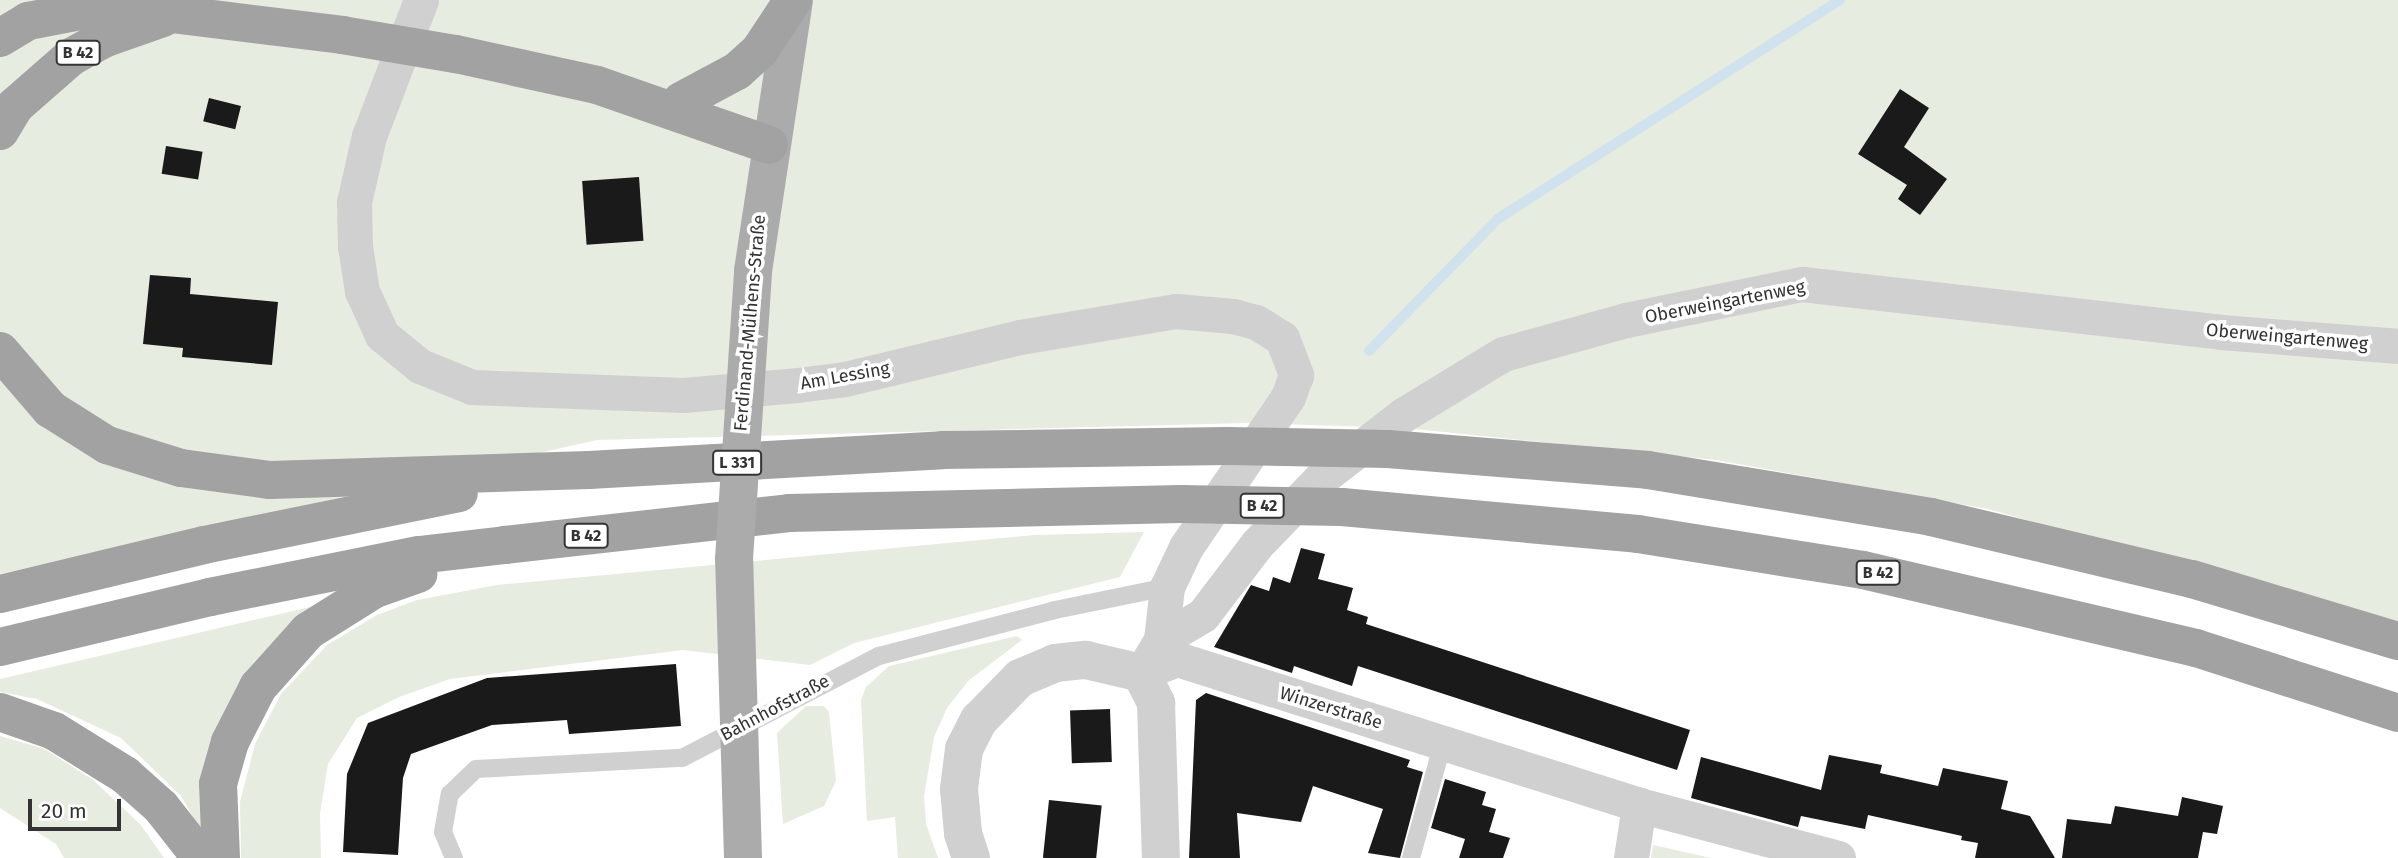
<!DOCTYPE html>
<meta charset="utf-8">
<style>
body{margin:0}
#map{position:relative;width:2398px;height:858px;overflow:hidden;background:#fff;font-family:"Fira Sans",sans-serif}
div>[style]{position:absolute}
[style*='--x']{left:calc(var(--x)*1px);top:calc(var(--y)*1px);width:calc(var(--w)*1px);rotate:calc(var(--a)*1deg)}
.green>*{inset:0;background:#e6ecdf}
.stream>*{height:10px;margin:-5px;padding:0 5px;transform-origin:5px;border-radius:5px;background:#cfe2ee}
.building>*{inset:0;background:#1a1a1a;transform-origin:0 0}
.service>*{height:18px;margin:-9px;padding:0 9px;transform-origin:9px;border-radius:9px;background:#d0d0d0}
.minor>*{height:35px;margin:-17.5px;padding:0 17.5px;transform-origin:17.5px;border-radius:17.5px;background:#d0d0d0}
.tertiary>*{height:38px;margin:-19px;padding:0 19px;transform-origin:19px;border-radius:19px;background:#d0d0d0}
.primary>*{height:38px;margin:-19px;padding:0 19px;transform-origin:19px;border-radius:19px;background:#ababab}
.trunk>*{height:38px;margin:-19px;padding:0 19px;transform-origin:19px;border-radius:19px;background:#a2a2a2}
.primary-bridge>*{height:38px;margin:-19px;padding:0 19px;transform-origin:19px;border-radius:19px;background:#ababab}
.trunk-bridge>*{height:38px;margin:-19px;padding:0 19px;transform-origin:19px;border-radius:19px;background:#a2a2a2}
span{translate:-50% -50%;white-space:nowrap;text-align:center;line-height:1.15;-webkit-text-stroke:7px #fff;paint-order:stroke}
.shield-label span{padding:2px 5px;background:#fff;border:2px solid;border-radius:5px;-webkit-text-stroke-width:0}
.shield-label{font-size:16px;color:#333;font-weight:700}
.street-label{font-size:18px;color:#333}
.scale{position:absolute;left:28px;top:799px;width:93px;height:32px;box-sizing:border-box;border:4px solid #333;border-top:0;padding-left:9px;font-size:21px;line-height:24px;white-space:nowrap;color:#333;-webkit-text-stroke:5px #fff;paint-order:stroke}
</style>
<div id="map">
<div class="green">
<div style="clip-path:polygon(0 0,2398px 0,2398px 625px,1988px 509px,1716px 460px,1405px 428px,1246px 423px,597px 440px,0 574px)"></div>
<div style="clip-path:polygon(1144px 532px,1120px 577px,854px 643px,810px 665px,683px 650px,450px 679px,399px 697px,357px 718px,328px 764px,320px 813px,321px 858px,241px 858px,240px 802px,255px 744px,281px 694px,327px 645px,377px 615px,417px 600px,497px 585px,1035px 535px)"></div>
<div style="clip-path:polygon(310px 607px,203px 835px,181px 796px,121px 738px,37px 699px,0 692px,0 679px)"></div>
<div style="clip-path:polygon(1017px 636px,1022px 640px,968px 681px,947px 708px,934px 737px,924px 796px,926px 824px,938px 858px,898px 858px,895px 817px,867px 821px,861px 700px,866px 687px,889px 666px)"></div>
<div style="clip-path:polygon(806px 706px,824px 706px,829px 712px,836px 781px,824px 806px,783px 824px,777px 733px)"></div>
<div style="clip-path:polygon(0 736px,45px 749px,93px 780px,140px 824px,164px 858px,64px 858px,56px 844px,0 808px)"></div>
<div style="clip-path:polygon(1653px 845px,1711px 858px,1651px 858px)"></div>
</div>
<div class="stream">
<div style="--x:1369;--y:351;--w:186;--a:-45.7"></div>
<div style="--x:1499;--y:218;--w:405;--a:-32.6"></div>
</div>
<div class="building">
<div style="clip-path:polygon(1900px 89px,1929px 108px,1904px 147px,1947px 179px,1920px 215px,1898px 199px,1907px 185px,1858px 154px)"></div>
<div style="left:209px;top:98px;width:33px;height:24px;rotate:14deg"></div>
<div style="left:166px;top:146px;width:37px;height:28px;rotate:9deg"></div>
<div style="left:639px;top:177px;width:64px;height:57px;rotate:86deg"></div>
<div style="clip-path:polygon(150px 275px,191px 278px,190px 294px,278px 302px,272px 365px,182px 357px,183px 348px,143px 344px)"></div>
<div style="clip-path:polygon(1301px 548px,1325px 554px,1318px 579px,1353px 588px,1347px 610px,1368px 617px,1366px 624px,1690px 730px,1677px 770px,1358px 666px,1352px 686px,1294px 666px,1292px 673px,1214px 647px,1251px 585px,1269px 591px,1273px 577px,1290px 583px)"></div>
<div style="clip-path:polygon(676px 664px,681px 726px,569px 734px,567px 720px,492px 725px,411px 754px,403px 778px,398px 855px,343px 852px,347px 774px,368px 723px,487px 678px)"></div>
<div style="clip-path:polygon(1206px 693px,1410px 760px,1407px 767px,1423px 772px,1400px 858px,1368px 853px,1383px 809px,1313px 786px,1301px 822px,1237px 813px,1240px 858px,1189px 858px,1196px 700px)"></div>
<div style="left:1110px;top:709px;width:53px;height:40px;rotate:88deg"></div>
<div style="clip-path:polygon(1829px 755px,1882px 765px,1880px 773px,1938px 786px,1943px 768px,2008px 781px,2001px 809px,2030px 816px,2055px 858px,1975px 858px,1978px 843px,1961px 840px,1962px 836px,1868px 815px,1865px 829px,1801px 816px,1798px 827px,1691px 798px,1701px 757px,1821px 790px)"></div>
<div style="clip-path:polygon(1445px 779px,1486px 792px,1482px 805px,1496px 809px,1489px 832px,1510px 838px,1503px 858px,1459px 858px,1465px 839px,1431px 828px)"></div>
<div style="clip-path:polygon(2182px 797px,2223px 806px,2217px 834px,2203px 832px,2198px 858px,2062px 858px,2067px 819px,2111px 824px,2115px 806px,2178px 816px)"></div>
<div style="left:1049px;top:800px;width:53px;height:58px;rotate:6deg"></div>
</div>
<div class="service">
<div style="--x:454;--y:858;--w:28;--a:-113"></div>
<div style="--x:443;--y:832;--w:39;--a:-80"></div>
<div style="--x:450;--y:794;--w:36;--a:-44"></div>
<div style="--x:476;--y:769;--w:206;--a:-3.1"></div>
<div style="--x:682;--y:758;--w:222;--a:-27.4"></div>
<div style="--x:879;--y:656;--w:182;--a:-14.6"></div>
<div style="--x:1055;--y:610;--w:114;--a:-11.6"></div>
<div style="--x:1411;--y:858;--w:119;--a:-74.5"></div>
</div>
<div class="minor">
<div style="--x:421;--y:0;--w:146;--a:110.9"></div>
<div style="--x:369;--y:136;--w:68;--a:102.8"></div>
<div style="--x:354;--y:202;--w:44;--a:88.7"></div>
<div style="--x:355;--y:246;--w:46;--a:81.2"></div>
<div style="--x:362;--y:291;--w:48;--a:65.6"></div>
<div style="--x:382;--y:335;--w:49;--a:39.2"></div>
<div style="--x:420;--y:366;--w:56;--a:22"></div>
<div style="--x:472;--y:387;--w:211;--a:2.2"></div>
<div style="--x:683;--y:395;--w:114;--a:-5"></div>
<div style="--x:797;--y:385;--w:48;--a:-7.1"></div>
<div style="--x:845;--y:379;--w:180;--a:-13.5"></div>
<div style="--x:1020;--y:337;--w:158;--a:-9.5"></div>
<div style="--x:1176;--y:311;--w:57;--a:5"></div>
<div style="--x:1233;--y:316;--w:24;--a:15"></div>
<div style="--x:1256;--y:322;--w:31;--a:32"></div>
<div style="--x:1282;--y:338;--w:40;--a:69"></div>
<div style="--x:1296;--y:375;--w:23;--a:110"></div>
<div style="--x:1288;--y:397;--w:181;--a:124.2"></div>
<div style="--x:1186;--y:547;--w:44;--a:115.4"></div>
<div style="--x:1167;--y:587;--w:53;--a:96.5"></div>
<div style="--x:1161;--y:640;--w:39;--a:121"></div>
<div style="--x:1161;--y:640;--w:49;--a:-30.8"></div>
<div style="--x:1203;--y:615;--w:89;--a:-52.7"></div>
<div style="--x:1257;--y:544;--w:89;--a:-45.9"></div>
<div style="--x:1319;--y:480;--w:106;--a:-37.7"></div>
<div style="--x:1403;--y:415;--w:117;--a:-31.4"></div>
<div style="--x:1503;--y:354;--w:128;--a:-15.5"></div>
<div style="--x:1626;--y:320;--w:180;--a:-11.6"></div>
<div style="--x:1802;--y:284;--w:422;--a:6.5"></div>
<div style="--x:2221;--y:332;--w:178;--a:4.5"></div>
<div style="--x:1141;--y:673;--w:39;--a:-21"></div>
<div style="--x:1177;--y:659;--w:485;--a:17.5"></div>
<div style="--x:1639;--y:805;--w:206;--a:14.9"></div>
<div style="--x:1631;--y:858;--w:54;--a:-81.4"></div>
</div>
<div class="tertiary">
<div style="--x:971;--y:858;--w:26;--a:-108"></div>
<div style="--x:963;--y:833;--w:44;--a:-95.2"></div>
<div style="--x:959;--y:789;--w:40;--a:-82.9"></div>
<div style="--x:964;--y:749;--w:33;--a:-63"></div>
<div style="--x:979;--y:720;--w:59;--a:-45.7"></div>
<div style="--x:1020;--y:678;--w:38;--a:-23"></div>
<div style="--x:1055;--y:663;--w:31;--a:-6"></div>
<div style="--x:1086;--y:660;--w:57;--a:13.3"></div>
<div style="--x:1141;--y:673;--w:34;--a:63"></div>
<div style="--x:1156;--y:703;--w:155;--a:88.2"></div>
</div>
<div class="primary">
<div style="--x:753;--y:271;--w:274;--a:-81.4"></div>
</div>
<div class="trunk">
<div style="--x:0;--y:38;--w:33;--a:-31"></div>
<div style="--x:28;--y:21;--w:80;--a:-10.8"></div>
<div style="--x:107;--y:6;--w:237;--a:7"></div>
<div style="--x:456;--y:54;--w:144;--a:12.4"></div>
<div style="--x:597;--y:85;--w:182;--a:19.2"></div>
<div style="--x:681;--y:101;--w:64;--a:-28.2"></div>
<div style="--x:737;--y:71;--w:31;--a:-42"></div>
<div style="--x:760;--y:50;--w:60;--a:-56.6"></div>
<div style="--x:0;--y:131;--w:29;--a:-59"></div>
<div style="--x:15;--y:106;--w:74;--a:-41.2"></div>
<div style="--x:71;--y:57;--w:37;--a:-29"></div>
<div style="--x:103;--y:39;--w:64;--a:-19.3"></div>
<div style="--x:0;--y:351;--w:77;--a:49.2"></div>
<div style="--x:50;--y:409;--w:67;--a:32.3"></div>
<div style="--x:107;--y:445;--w:77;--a:17.3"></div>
<div style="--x:181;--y:468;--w:90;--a:7.7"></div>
<div style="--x:270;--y:480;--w:319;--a:-1.8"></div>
<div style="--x:589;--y:470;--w:354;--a:-3.2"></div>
<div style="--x:942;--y:450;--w:286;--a:-0.8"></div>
<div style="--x:1388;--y:449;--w:261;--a:4.6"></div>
<div style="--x:1648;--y:470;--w:287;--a:9.4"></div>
<div style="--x:1931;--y:517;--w:268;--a:13.4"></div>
<div style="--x:2192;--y:579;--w:215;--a:16.8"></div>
<div style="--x:1342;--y:507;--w:297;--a:5.2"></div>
<div style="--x:1638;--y:534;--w:228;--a:9.1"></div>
<div style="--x:1863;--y:570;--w:342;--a:13.2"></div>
<div style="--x:2196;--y:648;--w:212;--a:17.8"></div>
<div style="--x:0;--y:594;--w:210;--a:-13.5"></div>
<div style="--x:204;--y:545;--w:260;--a:-11.5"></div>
<div style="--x:0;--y:647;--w:216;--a:-13.4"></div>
<div style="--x:210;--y:597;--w:213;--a:-11.4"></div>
<div style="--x:419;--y:555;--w:87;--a:-6.6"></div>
<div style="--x:505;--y:545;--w:286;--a:-6.4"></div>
<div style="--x:789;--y:513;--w:392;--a:-1.3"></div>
<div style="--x:0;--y:712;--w:57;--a:19.4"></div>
<div style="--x:54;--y:731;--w:84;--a:31.8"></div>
<div style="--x:125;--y:775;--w:48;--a:41.6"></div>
<div style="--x:161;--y:807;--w:65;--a:51.9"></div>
<div style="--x:221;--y:858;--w:74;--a:-92.3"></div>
<div style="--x:218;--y:784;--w:44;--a:-74.1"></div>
<div style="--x:230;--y:742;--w:62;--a:-63"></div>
<div style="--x:258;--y:687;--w:75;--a:-48.2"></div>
<div style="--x:308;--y:631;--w:79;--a:-32.1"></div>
<div style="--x:375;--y:589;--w:46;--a:-19.2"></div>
</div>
<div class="primary-bridge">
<div style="--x:743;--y:858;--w:299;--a:-91.7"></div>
<div style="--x:734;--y:559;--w:289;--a:-86.2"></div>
</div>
<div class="trunk-bridge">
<div style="--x:342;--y:35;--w:116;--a:9.5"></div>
<div style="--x:1228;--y:446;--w:160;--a:1.1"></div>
<div style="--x:1181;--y:504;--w:161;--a:1.1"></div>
</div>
<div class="shield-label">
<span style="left:78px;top:53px">B 42</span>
<span style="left:737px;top:463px">L 331</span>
<span style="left:1262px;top:506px">B 42</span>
<span style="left:586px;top:536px">B 42</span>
<span style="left:1878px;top:573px">B 42</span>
</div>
<div class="street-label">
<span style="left:1725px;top:302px;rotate:-11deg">Oberweingartenweg</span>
<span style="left:750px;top:323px;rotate:-85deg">Ferdinand-Mülhens-Straße</span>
<span style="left:2287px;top:337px;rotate:5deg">Oberweingartenweg</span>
<span style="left:845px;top:376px;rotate:-10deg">Am Lessing</span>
<span style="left:775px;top:708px;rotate:-28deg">Bahnhofstraße</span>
<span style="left:1331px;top:708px;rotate:17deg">Winzerstraße</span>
</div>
<div class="scale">20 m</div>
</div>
